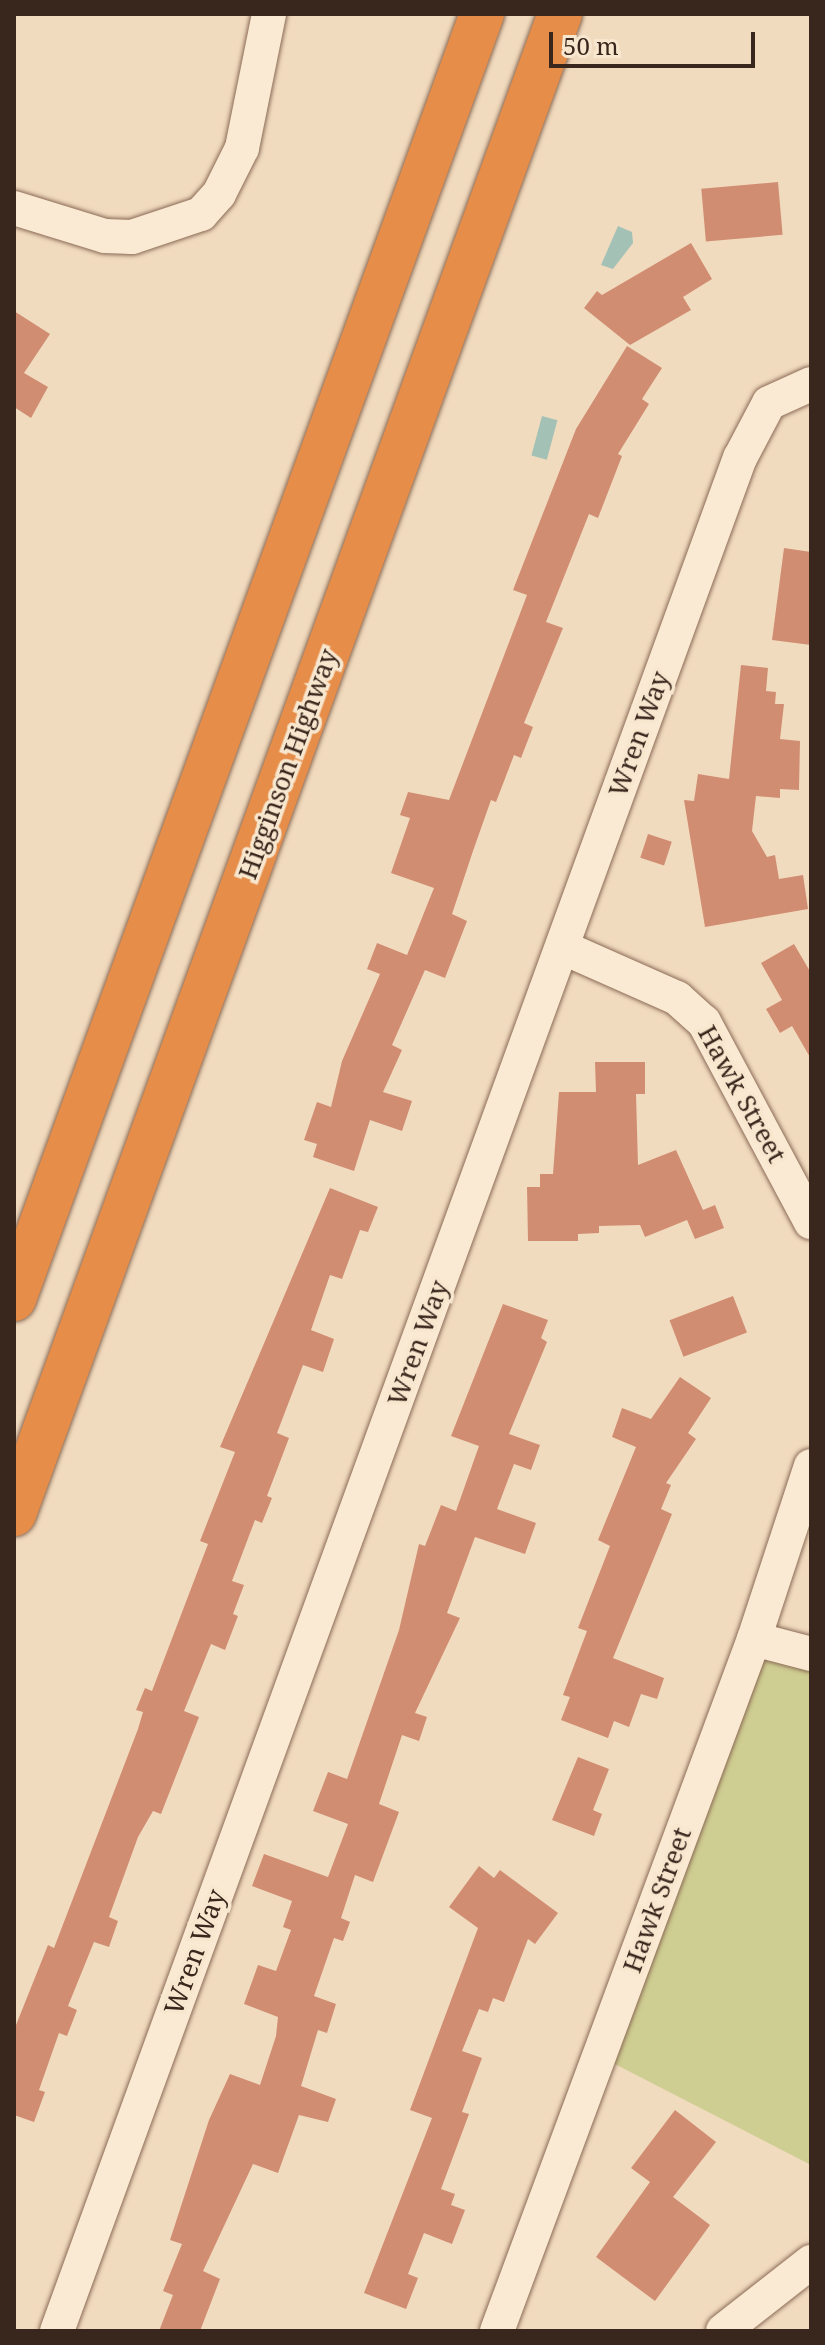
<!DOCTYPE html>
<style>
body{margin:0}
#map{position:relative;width:825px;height:2345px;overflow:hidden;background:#f1dbbf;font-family:"Noto Serif",serif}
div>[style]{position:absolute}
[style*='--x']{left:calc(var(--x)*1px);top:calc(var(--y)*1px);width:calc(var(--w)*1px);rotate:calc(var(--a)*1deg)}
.green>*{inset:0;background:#cfce92}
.water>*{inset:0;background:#a3c2b5;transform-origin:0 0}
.building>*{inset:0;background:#d18d72;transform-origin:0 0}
.roads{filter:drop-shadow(0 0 2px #8b6b56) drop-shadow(0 0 2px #8b6b56)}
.street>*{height:34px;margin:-17px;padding:0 17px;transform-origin:17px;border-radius:17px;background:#fbead3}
.highway>*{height:44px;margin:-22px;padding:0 22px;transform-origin:22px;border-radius:22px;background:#e68d49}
span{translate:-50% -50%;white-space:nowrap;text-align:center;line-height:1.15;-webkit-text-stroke:7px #f8e7cf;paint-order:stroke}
.street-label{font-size:26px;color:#39261c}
.frame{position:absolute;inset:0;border:16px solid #39261c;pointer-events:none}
.scale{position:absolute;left:549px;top:32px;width:206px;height:36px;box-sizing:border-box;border:4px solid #39261c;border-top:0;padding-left:10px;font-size:24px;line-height:28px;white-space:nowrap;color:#39261c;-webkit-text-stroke:6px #f8e7cf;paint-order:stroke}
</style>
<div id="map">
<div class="green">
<div style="clip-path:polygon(760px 1645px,811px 1659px,811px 2165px,607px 2060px)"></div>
</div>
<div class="water">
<div style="clip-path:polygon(618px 226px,632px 232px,633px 243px,613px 269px,601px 265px)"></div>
<div style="left:542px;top:416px;width:16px;height:41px;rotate:15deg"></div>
</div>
<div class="building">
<div style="left:778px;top:182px;width:53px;height:77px;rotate:85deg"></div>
<div style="clip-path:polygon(691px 243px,712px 279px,683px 297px,691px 310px,630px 345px,584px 308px,597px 291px,602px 295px)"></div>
<div style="clip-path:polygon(14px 311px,50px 334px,24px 373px,48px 387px,31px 418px,14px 407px)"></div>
<div style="clip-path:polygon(627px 346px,662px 368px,642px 399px,649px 404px,618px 454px,622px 456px,598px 518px,589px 514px,546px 622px,563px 628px,524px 723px,533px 727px,521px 758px,514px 755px,496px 802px,491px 800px,473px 851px,452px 914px,467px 921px,445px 978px,425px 970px,392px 1045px,402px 1050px,383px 1092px,412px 1101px,402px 1131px,370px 1120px,354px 1171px,313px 1157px,317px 1144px,304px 1140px,317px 1102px,331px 1107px,342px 1061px,380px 974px,367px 969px,377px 943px,407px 955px,434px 888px,391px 873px,410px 818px,400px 815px,408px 792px,449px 800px,527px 595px,513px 590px,576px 429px)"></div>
<div style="clip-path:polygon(784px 548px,811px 552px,811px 645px,772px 640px)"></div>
<div style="clip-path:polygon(741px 665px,768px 668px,766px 691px,776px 692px,775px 704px,784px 704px,780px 739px,800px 741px,799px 790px,780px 789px,780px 798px,756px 796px,752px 831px,767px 857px,775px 855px,779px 879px,803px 875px,808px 909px,705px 927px,684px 800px,694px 801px,698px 774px,729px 779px)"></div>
<div style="left:648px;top:834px;width:25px;height:25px;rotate:18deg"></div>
<div style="clip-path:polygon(794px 944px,811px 973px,811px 1059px,792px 1026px,780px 1033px,766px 1009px,782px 1000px,761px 963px)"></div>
<div style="clip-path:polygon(595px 1062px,645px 1062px,645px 1094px,636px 1094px,638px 1165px,676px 1150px,703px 1210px,715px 1205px,724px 1228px,695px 1239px,687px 1220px,645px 1237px,640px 1225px,599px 1226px,599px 1233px,578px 1234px,578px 1241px,528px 1241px,527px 1187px,540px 1187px,540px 1174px,553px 1174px,559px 1092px,596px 1092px)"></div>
<div style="clip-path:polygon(330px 1188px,378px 1207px,368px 1232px,360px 1230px,342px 1279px,330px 1275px,311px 1330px,334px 1339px,323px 1372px,303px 1365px,277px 1433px,289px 1438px,267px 1496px,272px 1498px,262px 1523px,255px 1520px,232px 1581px,244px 1585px,233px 1614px,238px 1616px,225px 1650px,211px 1644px,184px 1711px,199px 1717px,161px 1814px,153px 1811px,138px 1837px,109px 1917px,118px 1921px,109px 1947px,94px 1942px,68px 2006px,77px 2010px,67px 2036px,59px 2033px,39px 2090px,45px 2092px,34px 2122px,14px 2115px,14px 2030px,48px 1945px,54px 1948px,138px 1729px,143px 1712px,136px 1710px,145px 1688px,152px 1691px,208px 1544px,200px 1541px,235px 1452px,220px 1447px)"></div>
<div style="left:733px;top:1296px;width:39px;height:68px;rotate:69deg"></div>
<div style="clip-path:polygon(503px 1304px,548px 1320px,541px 1338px,547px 1342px,509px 1434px,540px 1445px,531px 1470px,514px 1464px,497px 1509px,536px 1523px,525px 1554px,475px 1537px,447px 1613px,460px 1618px,415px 1713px,427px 1717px,419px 1741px,402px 1735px,379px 1804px,399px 1812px,373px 1882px,355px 1875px,341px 1918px,350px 1922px,343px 1941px,334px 1938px,314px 1996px,336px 2004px,327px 2033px,318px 2030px,301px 2086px,336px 2099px,328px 2122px,299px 2115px,278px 2173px,253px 2164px,203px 2271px,220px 2279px,200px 2331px,159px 2331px,173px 2295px,163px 2291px,182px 2244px,170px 2240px,209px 2120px,230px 2074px,260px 2085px,276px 2036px,278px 2017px,244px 2004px,258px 1965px,276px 1971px,291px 1930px,283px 1927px,292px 1901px,252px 1886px,264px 1854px,328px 1877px,348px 1824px,313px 1811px,328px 1772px,347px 1779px,399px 1630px,419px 1544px,425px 1546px,441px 1505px,456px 1511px,479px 1446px,451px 1436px)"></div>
<div style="clip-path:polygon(680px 1377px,711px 1398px,688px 1433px,696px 1439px,666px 1483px,671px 1485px,661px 1509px,672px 1514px,613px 1658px,664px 1678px,657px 1699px,641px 1694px,629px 1727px,614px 1721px,608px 1738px,561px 1720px,570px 1697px,563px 1695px,587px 1631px,578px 1628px,610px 1546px,598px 1540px,636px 1447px,612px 1437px,622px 1408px,651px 1419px)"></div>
<div style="clip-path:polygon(578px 1757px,609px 1769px,593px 1810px,602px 1814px,594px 1836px,552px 1820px)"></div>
<div style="clip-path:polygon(479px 1866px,494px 1878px,500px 1870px,558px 1913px,535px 1944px,528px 1939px,504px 2002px,493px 1998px,488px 2012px,479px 2009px,462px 2051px,482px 2058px,462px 2112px,469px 2114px,441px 2189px,455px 2194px,451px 2205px,465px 2210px,452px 2244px,424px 2233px,408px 2274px,418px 2278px,406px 2309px,364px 2293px,432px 2118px,410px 2110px,478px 1928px,449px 1907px)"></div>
<div style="clip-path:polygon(675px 2110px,716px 2142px,673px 2197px,710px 2225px,655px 2301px,596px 2257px,650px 2182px,631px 2168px)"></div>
</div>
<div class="roads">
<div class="street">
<div style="--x:14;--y:208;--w:95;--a:17.1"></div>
<div style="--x:105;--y:236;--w:27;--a:2"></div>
<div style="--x:132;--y:237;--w:73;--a:-18.4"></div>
<div style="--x:201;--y:214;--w:27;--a:-48"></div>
<div style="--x:219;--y:194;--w:51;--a:-63.4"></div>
<div style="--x:242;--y:148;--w:137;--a:-78.6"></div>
<div style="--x:564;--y:948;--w:124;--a:23.9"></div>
<div style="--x:677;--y:998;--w:36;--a:42"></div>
<div style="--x:704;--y:1022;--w:227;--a:61.9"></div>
<div style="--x:754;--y:1639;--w:59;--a:14.7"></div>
<div style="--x:57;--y:2331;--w:1994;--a:-69.97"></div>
<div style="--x:740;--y:458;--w:62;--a:-62.2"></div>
<div style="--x:769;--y:403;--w:46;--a:-24.3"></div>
<div style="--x:497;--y:2331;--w:738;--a:-69.63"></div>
<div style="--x:754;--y:1639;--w:182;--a:-71.8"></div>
<div style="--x:723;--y:2331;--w:112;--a:-38.1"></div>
</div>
<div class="highway">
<div style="--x:14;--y:1299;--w:1368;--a:-69.99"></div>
<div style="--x:14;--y:1514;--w:1596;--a:-70"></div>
</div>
</div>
<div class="street-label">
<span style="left:639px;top:734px;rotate:-70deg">Wren Way</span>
<span style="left:288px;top:764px;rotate:-70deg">Higginson Highway</span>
<span style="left:742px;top:1094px;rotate:61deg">Hawk Street</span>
<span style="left:418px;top:1343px;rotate:-70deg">Wren Way</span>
<span style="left:657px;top:1900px;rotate:-70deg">Hawk Street</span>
<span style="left:195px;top:1952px;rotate:-70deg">Wren Way</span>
</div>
<div class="frame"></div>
<div class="scale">50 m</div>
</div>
